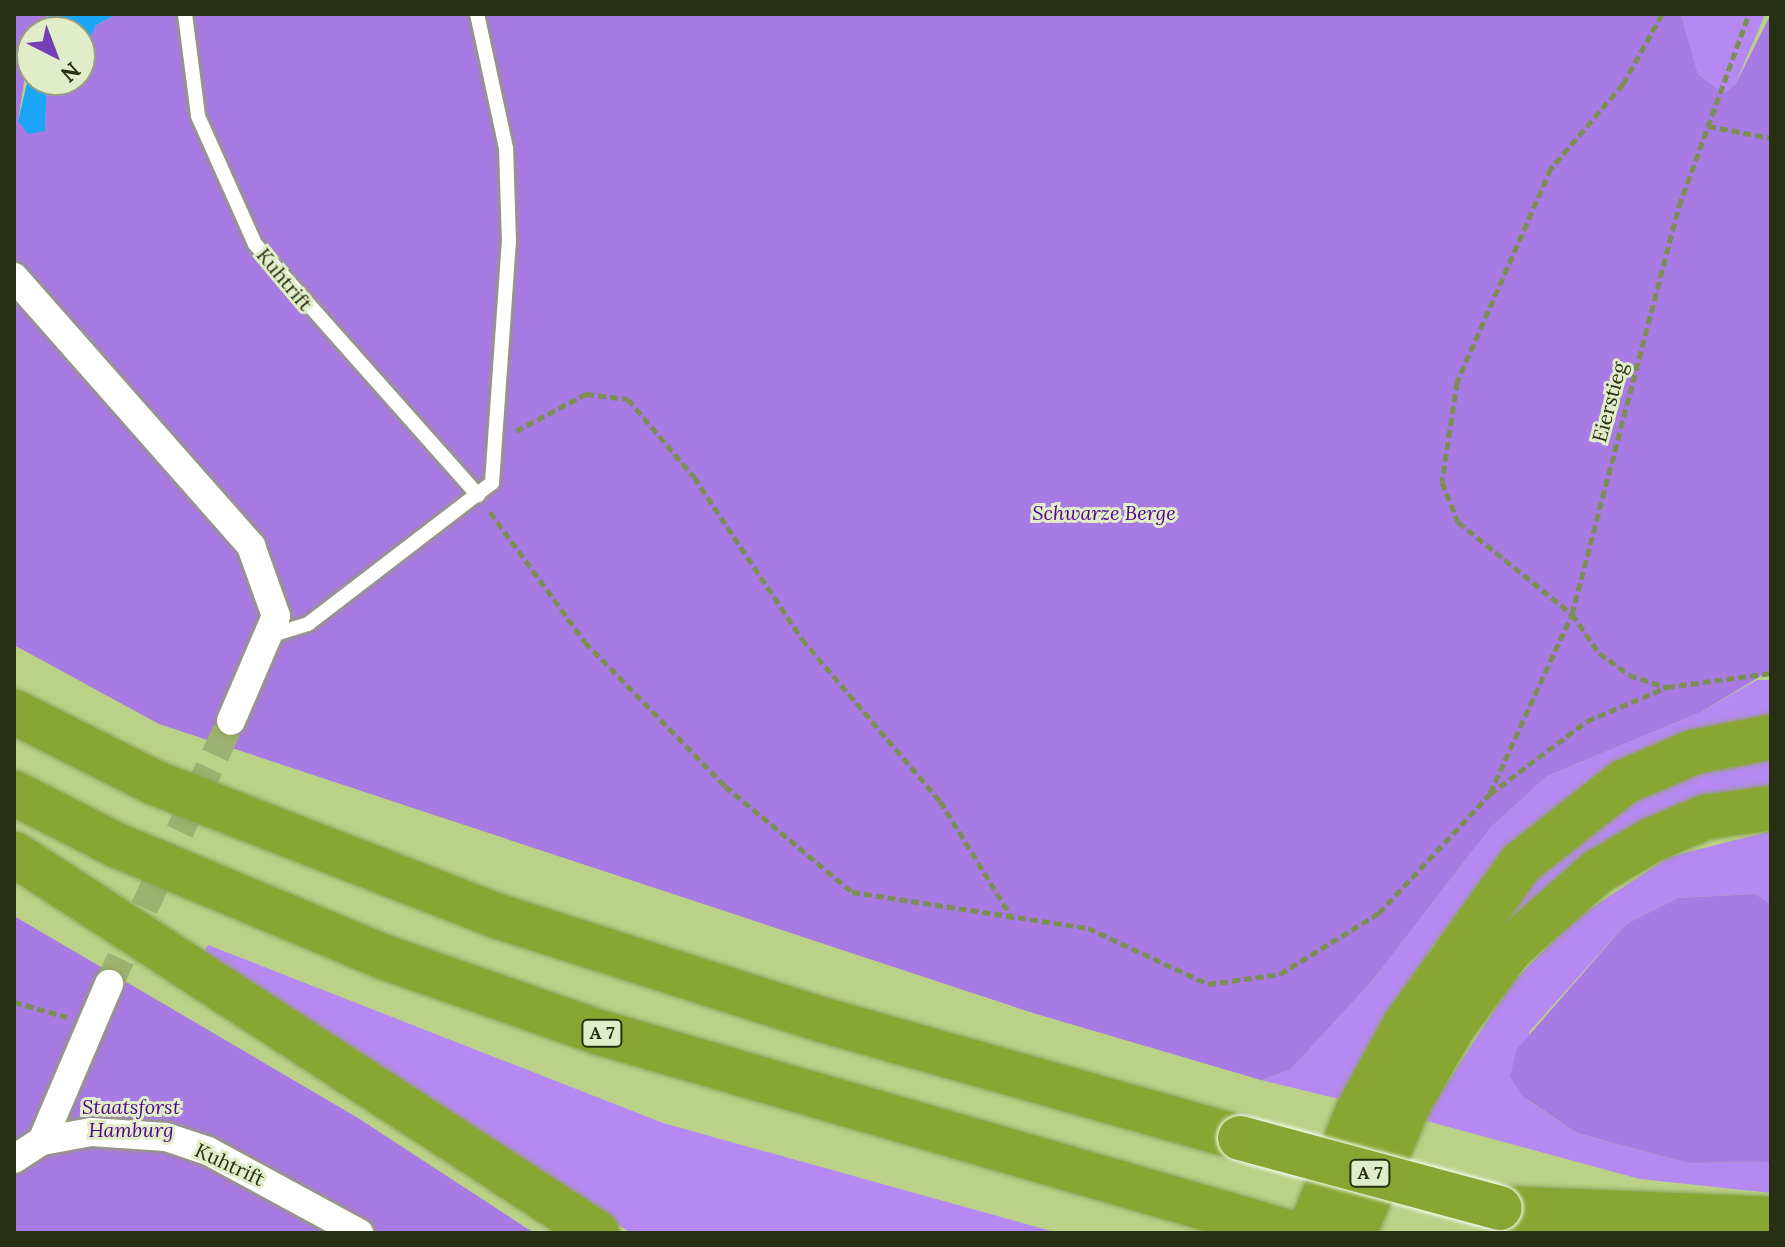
<!DOCTYPE html>
<style>
body{margin:0}
#map{position:relative;width:1785px;height:1247px;overflow:hidden;background:#bbd187;font-family:Lora,serif}
div>[style]{position:absolute}
[style*='--x']{left:calc(var(--x)*1px);top:calc(var(--y)*1px);width:calc(var(--w)*1px);rotate:calc(var(--a)*1deg)}
.green>*{inset:0;background:#b589f1}
.forest>*{inset:0;background:#a87ae4}
.water>*{inset:0;background:#1ba5f5}
.minor-tunnel>*{height:28px;margin-top:-14px;transform-origin:0;background:repeating-linear-gradient(90deg,#9db170 0 28px,transparent 0 42px)}
.path>*{height:5px;margin-top:-2.5px;transform-origin:0;background:repeating-linear-gradient(90deg,#7c8d55 0 8px,transparent 0 12px)}
.roads{filter:drop-shadow(0 0 2px #8ea25a) drop-shadow(0 0 2px #8ea25a)}
.service>*{height:14px;margin:-7px;padding:0 7px;transform-origin:7px;border-radius:7px;background:#fff}
.minor>*{height:28px;margin:-14px;padding:0 14px;transform-origin:14px;border-radius:14px;background:#fff}
.motorway>*{height:44px;margin:-22px;padding:0 22px;transform-origin:22px;border-radius:22px;background:#89a532}
.bridges{filter:drop-shadow(0 0 2px #fff) drop-shadow(0 0 2px #fff)}
.motorway-bridge>*{height:44px;margin:-22px;padding:0 22px;transform-origin:22px;border-radius:22px;background:#89a532}
span{translate:-50% -50%;white-space:nowrap;text-align:center;line-height:1.15;-webkit-text-stroke:6px #e1edc8;paint-order:stroke}
.shield-label span{padding:2px 6px;background:#e1edc8;border:2px solid;border-radius:6px;-webkit-text-stroke-width:0}
.shield-label{font-size:18px;color:#273012;font-weight:700}
.street-label{font-size:20px;color:#273012}
.park-label{font-size:20px;color:#53048d;font-style:italic}
.frame{position:absolute;inset:0;border:16px solid #273012;pointer-events:none}
.north{position:absolute;left:16px;top:16px;width:80px;height:80px;box-sizing:border-box;background:#e1edc8;border:2px solid #97a17f;border-radius:50%;rotate:138deg;font-size:22px;font-weight:700;line-height:32px;text-align:center;color:#273012}
.north::after{content:'';display:block;margin:auto;width:28px;height:36px;background:#763eb4;clip-path:polygon(50% 0,100% 100%,50% 72%,0 100%)}
</style>
<div id="map">
<div class="green">
<div style="clip-path:polygon(1681px 14px,1765px 14px,1735px 85px,1723px 93px,1698px 74px)"></div>
<div style="clip-path:polygon(1757px 680px,1771px 680px,1771px 719px,1616px 766px,1517px 839px,1430px 950px,1343px 1100px,1261px 1080px,1290px 1070px,1372px 981px,1491px 827px,1547px 776px,1701px 712px)"></div>
<div style="clip-path:polygon(1771px 757px,1771px 797px,1519px 923px,1489px 930px,1533px 876px,1620px 804px,1705px 768px)"></div>
<div style="clip-path:polygon(1771px 831px,1771px 904px,1755px 894px,1678px 898px,1626px 924px,1529px 1032px,1529px 1101px,1577px 1133px,1688px 1163px,1771px 1162px,1771px 1193px,1640px 1179px,1423px 1120px,1512px 983px,1575px 919px,1669px 857px)"></div>
<div style="clip-path:polygon(208px 945px,663px 1123px,1058px 1233px,631px 1233px,203px 953px)"></div>
</div>
<div class="forest">
<div style="clip-path:polygon(14px 14px,50px 14px,32px 32px,18px 121px,45px 130px,47px 80px,80px 80px,80px 55px,96px 25px,117px 14px,1681px 14px,1698px 74px,1723px 93px,1735px 85px,1771px 14px,1771px 670px,1701px 712px,1547px 776px,1491px 827px,1372px 981px,1290px 1070px,1261px 1080px,1033px 1013px,159px 724px,14px 645px)"></div>
<div style="clip-path:polygon(1755px 894px,1771px 904px,1771px 1162px,1688px 1163px,1577px 1133px,1522px 1096px,1510px 1076px,1517px 1049px,1626px 924px,1678px 898px)"></div>
<div style="clip-path:polygon(14px 916px,358px 1118px,534px 1233px,14px 1233px)"></div>
</div>
<div class="water">
<div style="clip-path:polygon(50px 14px,117px 14px,96px 25px,82px 55px,80px 32px,39px 32px)"></div>
<div style="clip-path:polygon(32px 62px,32px 80px,47px 80px,45px 131px,28px 134px,18px 121px)"></div>
</div>
<div class="minor-tunnel">
<div style="--x:109;--y:984;--w:290;--a:-65.1"></div>
</div>
<div class="path">
<div style="--x:1662;--y:14;--w:80;--a:119.1"></div>
<div style="--x:1623;--y:84;--w:111;--a:130.6"></div>
<div style="--x:1551;--y:168;--w:234;--a:113.7"></div>
<div style="--x:1457;--y:382;--w:101;--a:98.5"></div>
<div style="--x:1442;--y:482;--w:43;--a:68.2"></div>
<div style="--x:1458;--y:522;--w:146;--a:38.9"></div>
<div style="--x:1572;--y:614;--w:47;--a:55.3"></div>
<div style="--x:1599;--y:653;--w:37;--a:36"></div>
<div style="--x:1629;--y:675;--w:40;--a:18"></div>
<div style="--x:1708;--y:126;--w:64;--a:10.8"></div>
<div style="--x:516;--y:431;--w:79;--a:-27.9"></div>
<div style="--x:586;--y:394;--w:42;--a:6.8"></div>
<div style="--x:628;--y:399;--w:102;--a:49.8"></div>
<div style="--x:694;--y:477;--w:195;--a:56.3"></div>
<div style="--x:802;--y:639;--w:213;--a:49.6"></div>
<div style="--x:940;--y:801;--w:139;--a:58.3"></div>
<div style="--x:490;--y:512;--w:161;--a:53.8"></div>
<div style="--x:585;--y:642;--w:201;--a:45.8"></div>
<div style="--x:725;--y:786;--w:165;--a:39.8"></div>
<div style="--x:852;--y:892;--w:239;--a:8.7"></div>
<div style="--x:1088;--y:928;--w:132;--a:25"></div>
<div style="--x:1208;--y:984;--w:73;--a:-7.9"></div>
<div style="--x:1280;--y:974;--w:116;--a:-31.6"></div>
<div style="--x:1379;--y:913;--w:163;--a:-47"></div>
<div style="--x:1490;--y:794;--w:121;--a:-37"></div>
<div style="--x:1587;--y:721;--w:87;--a:-23"></div>
<div style="--x:1667;--y:687;--w:105;--a:-7.7"></div>
<div style="--x:1490;--y:793;--w:197;--a:-65.4"></div>
<div style="--x:1572;--y:614;--w:422;--a:-75.3"></div>
<div style="--x:1679;--y:206;--w:204;--a:-70"></div>
<div style="--x:14;--y:1002;--w:55;--a:15.8"></div>
</div>
<div class="roads">
<div class="service">
<div style="--x:185;--y:14;--w:103;--a:82.7"></div>
<div style="--x:198;--y:116;--w:140;--a:66"></div>
<div style="--x:255;--y:244;--w:336;--a:48.4"></div>
<div style="--x:272;--y:635;--w:38;--a:-17"></div>
<div style="--x:308;--y:624;--w:232;--a:-37.5"></div>
<div style="--x:492;--y:483;--w:242;--a:-86"></div>
<div style="--x:509;--y:242;--w:94;--a:-91.8"></div>
<div style="--x:506;--y:148;--w:137;--a:-102.2"></div>
</div>
<div class="minor">
<div style="--x:14;--y:277;--w:359;--a:48.6"></div>
<div style="--x:251;--y:546;--w:74;--a:70.3"></div>
<div style="--x:276;--y:616;--w:114;--a:113.2"></div>
<div style="--x:42;--y:1141;--w:171;--a:-66.9"></div>
<div style="--x:14;--y:1159;--w:33;--a:-33"></div>
<div style="--x:42;--y:1141;--w:50;--a:-10.4"></div>
<div style="--x:91;--y:1132;--w:75;--a:3.8"></div>
<div style="--x:166;--y:1137;--w:44;--a:18.4"></div>
<div style="--x:208;--y:1151;--w:172;--a:28.5"></div>
</div>
<div class="motorway">
<div style="--x:14;--y:712;--w:156;--a:26.7"></div>
<div style="--x:153;--y:782;--w:369;--a:21.3"></div>
<div style="--x:497;--y:916;--w:342;--a:17.7"></div>
<div style="--x:823;--y:1020;--w:433;--a:15.8"></div>
<div style="--x:14;--y:793;--w:114;--a:27"></div>
<div style="--x:116;--y:845;--w:287;--a:22.7"></div>
<div style="--x:381;--y:956;--w:230;--a:19.3"></div>
<div style="--x:598;--y:1032;--w:722;--a:16.17"></div>
<div style="--x:14;--y:854;--w:695;--a:33.03"></div>
<div style="--x:1500;--y:1208;--w:271;--a:2.3"></div>
<div style="--x:1309;--y:1233;--w:129;--a:-68.2"></div>
<div style="--x:1357;--y:1113;--w:100;--a:-61.4"></div>
<div style="--x:1405;--y:1025;--w:199;--a:-54.4"></div>
<div style="--x:1521;--y:863;--w:131;--a:-38.2"></div>
<div style="--x:1624;--y:782;--w:76;--a:-23.2"></div>
<div style="--x:1694;--y:752;--w:78;--a:-11"></div>
<div style="--x:1354;--y:1233;--w:141;--a:-67.1"></div>
<div style="--x:1409;--y:1103;--w:90;--a:-60"></div>
<div style="--x:1454;--y:1025;--w:94;--a:-53.6"></div>
<div style="--x:1510;--y:949;--w:116;--a:-41.5"></div>
<div style="--x:1597;--y:872;--w:64;--a:-30.2"></div>
<div style="--x:1652;--y:840;--w:59;--a:-23.1"></div>
<div style="--x:1706;--y:817;--w:66;--a:-7.9"></div>
</div>
</div>
<div class="bridges">
<div class="motorway-bridge">
<div style="--x:1240;--y:1138;--w:269;--a:15.1"></div>
</div>
</div>
<div class="shield-label">
<span style="left:602px;top:1033px">A 7</span>
<span style="left:1370px;top:1173px">A 7</span>
</div>
<div class="street-label">
<span style="left:285px;top:279px;rotate:50deg">Kuhtrift</span>
<span style="left:1609px;top:402px;rotate:-75deg">Eierstieg</span>
<span style="left:230px;top:1164px;rotate:25deg">Kuhtrift</span>
</div>
<div class="park-label">
<span style="left:1104px;top:512px">Schwarze Berge</span>
<span style="left:131px;top:1118px">Staatsforst<br>Hamburg</span>
</div>
<div class="frame"></div>
<div class="north">N</div>
</div>
